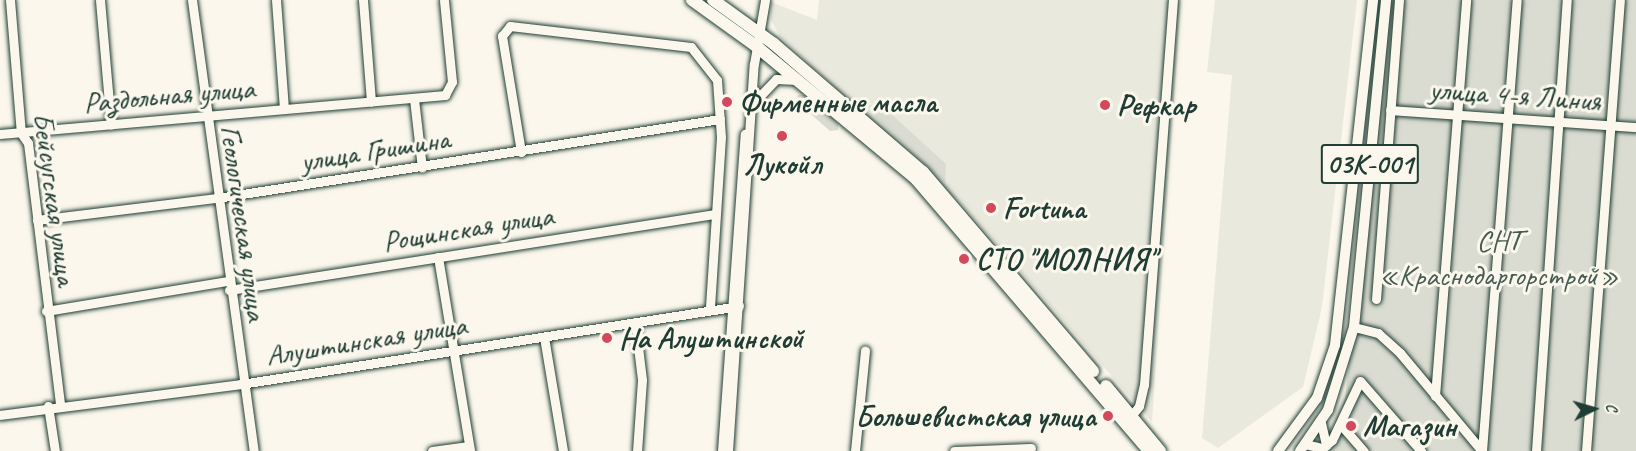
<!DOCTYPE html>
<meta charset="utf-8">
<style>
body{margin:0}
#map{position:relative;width:1636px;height:451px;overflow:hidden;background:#fbf7ec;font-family:Caveat,sans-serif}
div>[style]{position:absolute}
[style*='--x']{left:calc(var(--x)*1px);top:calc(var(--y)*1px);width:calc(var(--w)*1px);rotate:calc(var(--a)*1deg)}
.built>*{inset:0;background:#eae9de}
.green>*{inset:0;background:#dbdcd1}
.roads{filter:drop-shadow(0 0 2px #1f3d34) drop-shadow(0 0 2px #1f3d34)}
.minor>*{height:9px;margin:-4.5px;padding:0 4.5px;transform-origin:4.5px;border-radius:4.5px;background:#fbf7ec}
.major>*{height:10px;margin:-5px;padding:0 5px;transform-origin:5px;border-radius:5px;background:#fbf7ec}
.highway>*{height:12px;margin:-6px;padding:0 6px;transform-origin:6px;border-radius:6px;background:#fbf7ec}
.dots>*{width:16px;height:16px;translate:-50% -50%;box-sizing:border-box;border:3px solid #fbf7ec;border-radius:50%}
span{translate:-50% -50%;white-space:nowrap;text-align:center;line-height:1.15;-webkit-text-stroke:6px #fbf7ec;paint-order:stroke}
.shield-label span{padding:2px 4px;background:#fbf7ec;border:2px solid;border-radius:4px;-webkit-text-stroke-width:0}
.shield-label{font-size:28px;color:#1f3d34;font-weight:700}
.street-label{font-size:30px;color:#1f3d34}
.poi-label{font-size:30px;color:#1f3d34;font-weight:700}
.left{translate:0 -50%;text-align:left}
.right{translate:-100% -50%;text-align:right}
.park-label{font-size:30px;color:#455d53}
.north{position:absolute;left:1564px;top:379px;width:60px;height:60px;-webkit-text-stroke:4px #fbf7ec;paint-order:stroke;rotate:85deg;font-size:16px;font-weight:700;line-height:24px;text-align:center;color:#1f3d34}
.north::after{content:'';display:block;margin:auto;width:21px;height:27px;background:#1f3d34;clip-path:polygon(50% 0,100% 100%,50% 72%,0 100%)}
</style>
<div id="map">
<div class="built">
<div style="clip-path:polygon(819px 0,1181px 0,1152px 422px,958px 200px,780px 37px,771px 20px,771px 2px,817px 20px)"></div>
<div style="clip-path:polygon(1215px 0,1357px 0,1322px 307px,1303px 387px,1218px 448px,1202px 438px,1232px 75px,1207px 72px)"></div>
</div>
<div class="green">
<div style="clip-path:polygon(1386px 0,1636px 0,1636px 451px,1312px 451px,1332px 430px,1345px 399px)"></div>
<div style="clip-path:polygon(798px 95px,805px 95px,838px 123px,838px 130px,830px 131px,796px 101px)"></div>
<div style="clip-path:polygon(887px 110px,946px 164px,945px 183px,875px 117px,875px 111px)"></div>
</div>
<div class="roads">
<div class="minor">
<div style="--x:10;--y:0;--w:133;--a:85.3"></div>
<div style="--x:21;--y:133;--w:12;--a:55"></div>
<div style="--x:28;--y:143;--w:263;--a:83"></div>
<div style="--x:100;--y:0;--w:125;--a:85"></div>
<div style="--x:192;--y:0;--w:455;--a:82.2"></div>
<div style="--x:276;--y:0;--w:109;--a:85.8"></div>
<div style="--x:363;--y:0;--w:102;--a:85.5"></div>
<div style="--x:414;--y:99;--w:69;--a:83.4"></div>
<div style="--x:756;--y:100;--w:29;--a:-46"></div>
<div style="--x:776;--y:79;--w:21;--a:3"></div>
<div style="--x:1390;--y:110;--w:247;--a:4"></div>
<div style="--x:0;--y:134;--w:447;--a:-5"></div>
<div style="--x:445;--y:95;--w:15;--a:-62"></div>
<div style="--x:452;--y:82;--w:82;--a:-95.6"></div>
<div style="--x:521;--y:152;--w:118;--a:-99.3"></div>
<div style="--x:502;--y:36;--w:13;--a:-51"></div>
<div style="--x:510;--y:26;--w:182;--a:6.6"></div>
<div style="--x:691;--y:47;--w:42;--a:51.8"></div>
<div style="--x:717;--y:80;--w:57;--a:86"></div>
<div style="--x:721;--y:137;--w:171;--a:93.7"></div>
<div style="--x:37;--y:220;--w:181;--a:-7"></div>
<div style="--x:217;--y:198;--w:509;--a:-8.93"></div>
<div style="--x:438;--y:257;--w:197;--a:80.6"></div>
<div style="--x:229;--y:290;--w:491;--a:-8.9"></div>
<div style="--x:1376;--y:299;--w:300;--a:-85.6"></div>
<div style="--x:46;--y:311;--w:183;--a:-9.4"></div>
<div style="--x:635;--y:322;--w:58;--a:83.1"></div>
<div style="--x:642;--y:380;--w:71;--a:94"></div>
<div style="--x:1354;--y:327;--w:25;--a:14"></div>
<div style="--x:1378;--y:333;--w:30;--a:42"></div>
<div style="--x:1400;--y:353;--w:128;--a:50.1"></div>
<div style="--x:544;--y:337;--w:116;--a:80.5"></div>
<div style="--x:1435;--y:396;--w:397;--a:-85.5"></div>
<div style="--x:48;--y:406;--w:46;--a:81.2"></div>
<div style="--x:0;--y:415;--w:243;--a:-7.3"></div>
<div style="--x:241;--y:384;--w:504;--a:-8.9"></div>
<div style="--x:1127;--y:421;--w:19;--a:-51"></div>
<div style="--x:1139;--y:406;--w:22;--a:-77"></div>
<div style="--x:1144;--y:385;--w:386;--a:-85.7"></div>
<div style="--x:1321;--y:423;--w:23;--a:77"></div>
<div style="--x:1341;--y:425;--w:35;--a:49"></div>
<div style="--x:1305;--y:444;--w:18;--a:13"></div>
<div style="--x:1323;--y:448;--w:12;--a:-42"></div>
<div style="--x:1332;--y:440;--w:65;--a:-64.6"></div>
<div style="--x:1360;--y:381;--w:93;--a:48.9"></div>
<div style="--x:432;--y:451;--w:37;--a:-8"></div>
<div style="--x:722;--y:451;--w:318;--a:-85.9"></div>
<div style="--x:728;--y:451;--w:388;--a:-86.2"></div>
<div style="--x:754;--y:64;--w:65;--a:-80.2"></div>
<div style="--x:855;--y:451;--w:101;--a:-84.3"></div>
<div style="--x:954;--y:451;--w:77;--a:-2.2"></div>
<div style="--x:1482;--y:451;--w:452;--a:-85.6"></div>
<div style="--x:1536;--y:451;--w:452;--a:-86.1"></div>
<div style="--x:1586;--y:451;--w:452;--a:-85.7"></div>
</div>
<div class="major">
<div style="--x:1278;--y:451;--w:66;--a:-53.7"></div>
<div style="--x:1317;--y:398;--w:56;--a:-71.2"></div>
<div style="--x:1335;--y:345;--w:347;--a:-83.7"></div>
<div style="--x:1300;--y:451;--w:50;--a:-55.7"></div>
<div style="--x:1328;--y:410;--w:87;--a:-72.6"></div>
<div style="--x:1354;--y:327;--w:329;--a:-84.4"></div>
</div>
<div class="highway">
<div style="--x:692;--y:0;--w:79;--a:35.7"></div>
<div style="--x:756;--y:46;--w:208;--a:39.7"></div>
<div style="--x:916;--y:179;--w:358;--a:49.4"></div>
<div style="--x:713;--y:0;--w:75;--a:35.8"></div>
<div style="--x:774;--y:44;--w:196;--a:40.7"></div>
<div style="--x:923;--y:172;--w:262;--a:49.5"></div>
<div style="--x:1106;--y:386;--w:85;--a:50.3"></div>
</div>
</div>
<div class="dots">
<div style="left:727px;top:102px;background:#d1495b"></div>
<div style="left:1105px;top:105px;background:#d1495b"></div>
<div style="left:782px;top:136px;background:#d1495b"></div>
<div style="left:991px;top:208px;background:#d1495b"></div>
<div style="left:964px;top:259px;background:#d1495b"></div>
<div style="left:607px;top:338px;background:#d1495b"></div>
<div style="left:1108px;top:416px;background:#d1495b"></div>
<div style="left:1351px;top:426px;background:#d1495b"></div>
</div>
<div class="shield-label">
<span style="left:1370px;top:164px">03К-001</span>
</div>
<div class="street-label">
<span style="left:169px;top:95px;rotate:-5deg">Раздольная улица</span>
<span style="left:1515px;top:95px;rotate:4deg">улица 4-я Линия</span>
<span style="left:375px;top:150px;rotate:-9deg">улица Гришина</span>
<span style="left:55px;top:199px;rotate:82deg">Бейсугская улица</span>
<span style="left:244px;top:223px;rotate:82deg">Геологическая улица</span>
<span style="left:468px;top:228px;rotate:-9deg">Рощинская улица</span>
<span style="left:366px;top:340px;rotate:-9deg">Алуштинская улица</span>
</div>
<div class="poi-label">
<span class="left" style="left:739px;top:102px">Фирменные масла</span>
<span class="left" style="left:1117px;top:105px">Рефкар</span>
<span style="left:782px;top:164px">Лукойл</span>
<span class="left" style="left:1003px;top:208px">Fortuna</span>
<span class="left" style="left:976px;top:259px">СТО "МОЛНИЯ"</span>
<span class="left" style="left:619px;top:338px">На Алуштинской</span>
<span class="right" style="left:1096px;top:416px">Большевистская улица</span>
<span class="left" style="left:1363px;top:426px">Магазин</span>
</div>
<div class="park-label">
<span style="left:1499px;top:257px">СНТ<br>«Краснодаргорстрой»</span>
</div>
<div class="north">С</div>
</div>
